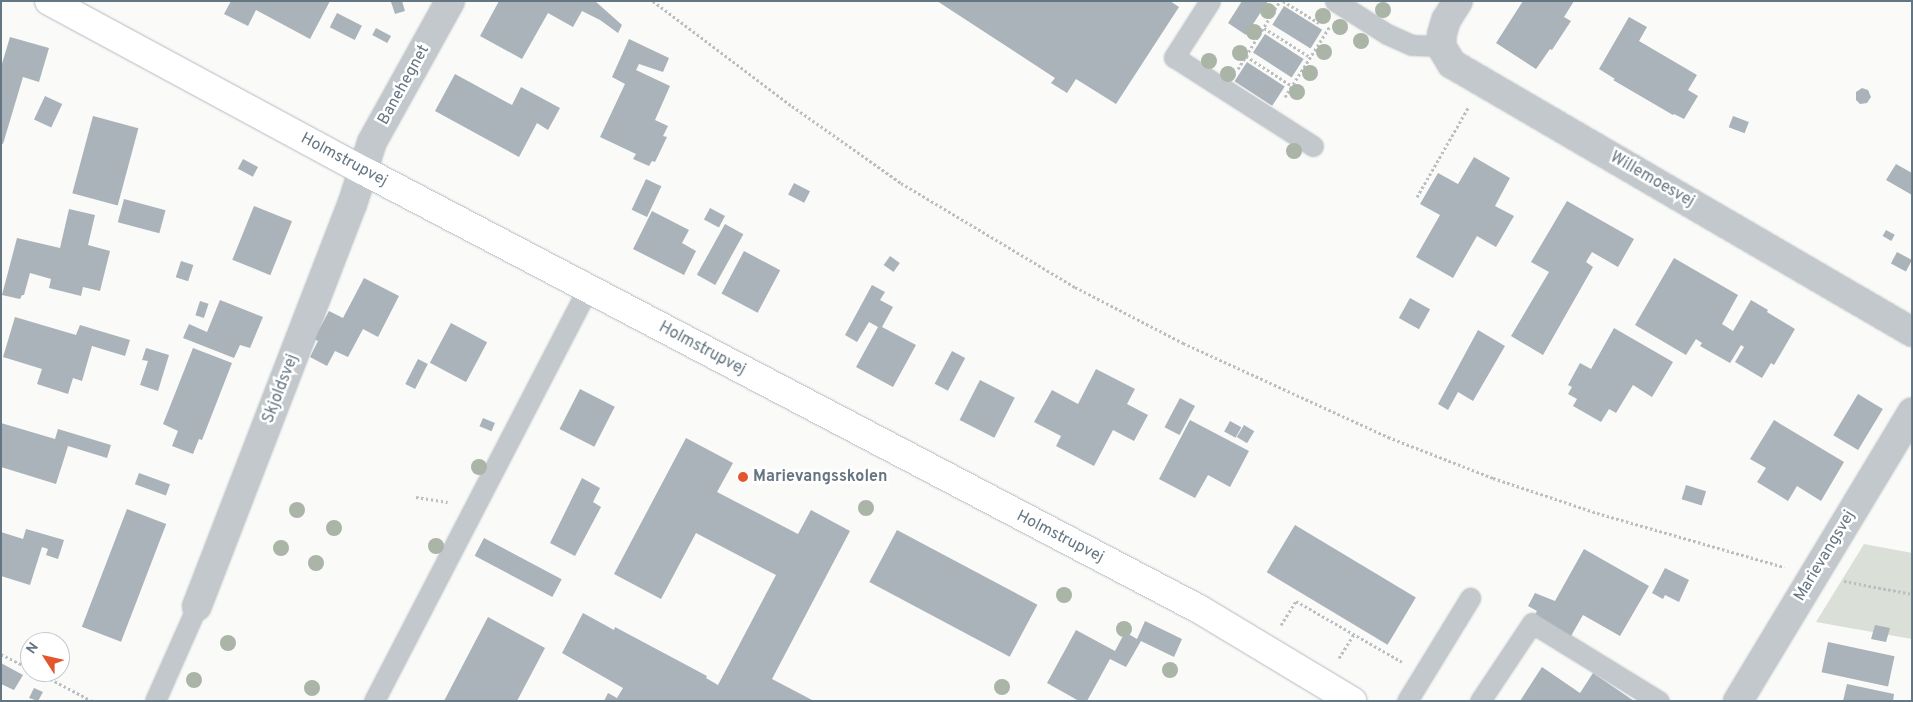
<!DOCTYPE html>
<style>
body{margin:0}
#map{position:relative;width:1913px;height:702px;overflow:hidden;background:#fafaf8;font-family:Overpass,sans-serif}
div>[style]{position:absolute}
[style*='--x']{left:calc(var(--x)*1px);top:calc(var(--y)*1px);width:calc(var(--w)*1px);rotate:calc(var(--a)*1deg)}
.green>*{inset:0;background:#dadfd7}
.building>*{inset:0;background:#aab3b9;transform-origin:0 0}
.path>*{height:3px;margin-top:-1.5px;transform-origin:0;background:repeating-linear-gradient(90deg,#bbbfc2 0 2.5px,transparent 0 5px)}
.roads{filter:drop-shadow(0 0 1px #b3babf) drop-shadow(0 0 1px #b3babf)}
.lane>*{height:19px;margin:-9.5px;padding:0 9.5px;transform-origin:9.5px;border-radius:9.5px;background:#c3c8cc}
.street>*{height:28px;margin:-14px;padding:0 14px;transform-origin:14px;border-radius:14px;background:#c3c8cc}
.secondary>*{height:28px;margin:-14px;padding:0 14px;transform-origin:14px;border-radius:14px;background:#fff}
.trees>*{width:16px;height:16px;margin:-8px;border-radius:50%;background:#aab4a7}
.dots>*{width:14px;height:14px;translate:-50% -50%;box-sizing:border-box;border:2px solid #fff;border-radius:50%}
span{translate:-50% -50%;white-space:nowrap;text-align:center;line-height:1.15;-webkit-text-stroke:5px #fff;paint-order:stroke}
.street-label{font-size:16px;color:#657683}
.poi-label{font-size:16px;color:#657683;font-weight:700}
.left{translate:0 -50%;text-align:left}
.frame{position:absolute;inset:0;border:2px solid #657683;pointer-events:none}
.north{position:absolute;left:20px;top:632px;width:50px;height:50px;box-sizing:border-box;background:#fff;border:1px solid #c1c8cd;border-radius:50%;rotate:305deg;font-size:14px;font-weight:700;line-height:20px;text-align:center;color:#657683}
.north::after{content:'';display:block;margin:auto;width:18px;height:22px;background:#e4572e;clip-path:polygon(50% 0,100% 100%,50% 72%,0 100%)}
</style>
<div id="map">
<div class="green">
<div style="clip-path:polygon(1864px 544px,1912px 553px,1912px 639px,1816px 622px)"></div>
</div>
<div class="building">
<div style="clip-path:polygon(231px 1px,330px 1px,310px 39px,256px 10px,248px 26px,224px 14px)"></div>
<div style="clip-path:polygon(402px 1px,405px 11px,395px 14px,391px 2px)"></div>
<div style="clip-path:polygon(499px 1px,595px 1px,622px 25px,618px 33px,600px 20px,582px 11px,573px 27px,548px 13px,522px 59px,480px 36px)"></div>
<div style="clip-path:polygon(937px 1px,1170px 1px,1179px 7px,1116px 104px,1076px 79px,1067px 93px,1051px 83px,1055px 78px)"></div>
<div style="clip-path:polygon(1242px 1px,1268px 1px,1246px 35px,1228px 23px)"></div>
<div style="clip-path:polygon(1523px 1px,1574px 1px,1564px 17px,1571px 21px,1552px 50px,1550px 49px,1536px 69px,1496px 43px)"></div>
<div style="left:1284px;top:6px;width:45px;height:22px;rotate:32deg"></div>
<div style="left:337px;top:13px;width:28px;height:16px;rotate:27deg"></div>
<div style="clip-path:polygon(1629px 17px,1647px 27px,1639px 41px,1697px 75px,1688px 90px,1698px 96px,1684px 119px,1674px 114px,1673px 115px,1613px 80px,1615px 79px,1599px 69px)"></div>
<div style="left:376px;top:28px;width:17px;height:8px;rotate:28deg"></div>
<div style="left:1265px;top:34px;width:46px;height:22px;rotate:33deg"></div>
<div style="clip-path:polygon(10px 37px,49px 48px,39px 82px,23px 77px,3px 144px,1px 143px,1px 67px)"></div>
<div style="clip-path:polygon(629px 39px,669px 58px,663px 72px,639px 64px,636px 70px,670px 86px,655px 120px,668px 126px,663px 136px,667px 137px,655px 162px,652px 161px,649px 166px,633px 159px,636px 154px,600px 137px,625px 84px,612px 77px)"></div>
<div style="left:1247px;top:62px;width:45px;height:23px;rotate:33deg"></div>
<div style="clip-path:polygon(455px 74px,512px 105px,521px 87px,560px 108px,548px 130px,537px 123px,519px 157px,435px 111px)"></div>
<div style="clip-path:polygon(1862px 88px,1868px 90px,1871px 97px,1867px 103px,1860px 104px,1856px 100px,1856px 92px)"></div>
<div style="left:45px;top:96px;width:19px;height:26px;rotate:25deg"></div>
<div style="left:93px;top:116px;width:47px;height:80px;rotate:15deg"></div>
<div style="left:1733px;top:116px;width:17px;height:12px;rotate:21deg"></div>
<div style="clip-path:polygon(1474px 157px,1510px 178px,1495px 206px,1514px 216px,1496px 247px,1477px 236px,1453px 278px,1416px 257px,1440px 215px,1420px 204px,1438px 173px,1458px 184px)"></div>
<div style="left:243px;top:159px;width:17px;height:11px;rotate:28deg"></div>
<div style="clip-path:polygon(1896px 164px,1912px 173px,1912px 195px,1886px 180px)"></div>
<div style="left:646px;top:179px;width:17px;height:34px;rotate:25deg"></div>
<div style="left:794px;top:183px;width:18px;height:13px;rotate:27deg"></div>
<div style="left:124px;top:199px;width:43px;height:24px;rotate:15deg"></div>
<div style="clip-path:polygon(1567px 201px,1634px 239px,1618px 267px,1592px 252px,1586px 262px,1593px 267px,1543px 355px,1511px 336px,1549px 272px,1531px 262px)"></div>
<div style="left:254px;top:206px;width:41px;height:58px;rotate:22deg"></div>
<div style="left:710px;top:208px;width:17px;height:13px;rotate:28deg"></div>
<div style="clip-path:polygon(69px 209px,95px 215px,88px 245px,110px 251px,100px 291px,83px 287px,81px 296px,49px 288px,51px 279px,30px 273px,24px 295px,22px 295px,20px 299px,2px 295px,17px 238px,60px 248px)"></div>
<div style="clip-path:polygon(652px 211px,689px 230px,682px 243px,696px 251px,684px 275px,633px 249px)"></div>
<div style="left:725px;top:224px;width:21px;height:58px;rotate:29deg"></div>
<div style="left:1886px;top:230px;width:10px;height:7px;rotate:29deg"></div>
<div style="left:744px;top:251px;width:41px;height:48px;rotate:28deg"></div>
<div style="left:1897px;top:252px;width:17px;height:13px;rotate:28deg"></div>
<div style="left:890px;top:256px;width:12px;height:11px;rotate:35deg"></div>
<div style="clip-path:polygon(1674px 258px,1738px 295px,1722px 324px,1733px 331px,1751px 300px,1768px 310px,1767px 312px,1795px 329px,1774px 365px,1771px 363px,1762px 378px,1735px 362px,1744px 347px,1741px 345px,1730px 363px,1700px 346px,1702px 343px,1696px 339px,1686px 355px,1635px 325px)"></div>
<div style="left:181px;top:261px;width:13px;height:17px;rotate:18deg"></div>
<div style="clip-path:polygon(364px 278px,399px 296px,378px 337px,363px 329px,348px 357px,335px 351px,327px 366px,310px 357px,318px 341px,314px 339px,329px 311px,343px 318px)"></div>
<div style="clip-path:polygon(872px 285px,885px 292px,880px 300px,893px 307px,882px 327px,916px 345px,893px 387px,856px 367px,878px 327px,869px 322px,857px 342px,845px 335px)"></div>
<div style="left:1410px;top:298px;width:23px;height:23px;rotate:29deg"></div>
<div style="clip-path:polygon(220px 300px,263px 317px,250px 348px,240px 345px,234px 358px,183px 338px,189px 324px,207px 332px)"></div>
<div style="left:200px;top:301px;width:9px;height:15px;rotate:18deg"></div>
<div style="clip-path:polygon(15px 317px,76px 335px,80px 325px,130px 340px,125px 356px,92px 346px,82px 381px,73px 378px,68px 394px,37px 384px,42px 369px,3px 357px)"></div>
<div style="left:451px;top:323px;width:41px;height:45px;rotate:28deg"></div>
<div style="clip-path:polygon(1614px 328px,1673px 362px,1652px 397px,1633px 385px,1616px 413px,1609px 409px,1601px 422px,1573px 406px,1577px 399px,1568px 394px,1572px 387px,1568px 385px,1580px 363px,1591px 369px)"></div>
<div style="clip-path:polygon(1478px 330px,1505px 346px,1473px 401px,1458px 392px,1448px 410px,1438px 404px)"></div>
<div style="clip-path:polygon(146px 348px,169px 355px,158px 391px,140px 385px,148px 361px,142px 360px)"></div>
<div style="clip-path:polygon(193px 348px,232px 363px,202px 440px,199px 439px,193px 454px,172px 446px,178px 431px,163px 424px)"></div>
<div style="left:952px;top:351px;width:15px;height:37px;rotate:28deg"></div>
<div style="left:418px;top:359px;width:11px;height:28px;rotate:27deg"></div>
<div style="clip-path:polygon(1096px 369px,1135px 389px,1127px 404px,1148px 415px,1134px 441px,1113px 430px,1094px 466px,1056px 446px,1061px 436px,1034px 422px,1052px 390px,1078px 404px)"></div>
<div style="left:980px;top:380px;width:39px;height:45px;rotate:27deg"></div>
<div style="left:580px;top:389px;width:39px;height:45px;rotate:27deg"></div>
<div style="left:1858px;top:394px;width:29px;height:48px;rotate:31deg"></div>
<div style="left:1180px;top:398px;width:17px;height:33px;rotate:28deg"></div>
<div style="left:483px;top:418px;width:13px;height:9px;rotate:23deg"></div>
<div style="clip-path:polygon(1190px 420px,1249px 451px,1230px 487px,1208px 475px,1195px 498px,1159px 479px)"></div>
<div style="clip-path:polygon(1774px 420px,1844px 462px,1821px 501px,1797px 486px,1788px 501px,1757px 482px,1766px 468px,1750px 459px)"></div>
<div style="left:1230px;top:421px;width:13px;height:12px;rotate:29deg"></div>
<div style="clip-path:polygon(1px 423px,55px 439px,58px 429px,111px 445px,107px 458px,68px 446px,56px 484px,1px 467px)"></div>
<div style="left:1244px;top:425px;width:12px;height:14px;rotate:31deg"></div>
<div style="clip-path:polygon(686px 438px,733px 463px,717px 492px,798px 534px,811px 510px,850px 531px,772px 679px,814px 701px,604px 701px,608px 693px,617px 698px,623px 688px,562px 653px,583px 613px,614px 630px,615px 627px,707px 676px,706px 678px,718px 685px,776px 575px,696px 533px,661px 599px,614px 574px)"></div>
<div style="left:139px;top:473px;width:33px;height:12px;rotate:20deg"></div>
<div style="clip-path:polygon(582px 478px,600px 488px,593px 502px,601px 507px,575px 556px,550px 543px)"></div>
<div style="left:1686px;top:485px;width:21px;height:15px;rotate:17deg"></div>
<div style="left:127px;top:509px;width:42px;height:126px;rotate:21deg"></div>
<div style="left:1295px;top:525px;width:141px;height:55px;rotate:31deg"></div>
<div style="clip-path:polygon(26px 529px,64px 540px,58px 559px,46px 555px,48px 549px,42px 547px,30px 585px,1px 576px,1px 532px,23px 539px)"></div>
<div style="left:897px;top:530px;width:159px;height:59px;rotate:28deg"></div>
<div style="left:484px;top:538px;width:88px;height:20px;rotate:28deg"></div>
<div style="clip-path:polygon(1584px 549px,1649px 586px,1620px 636px,1583px 615px,1571px 636px,1535px 615px,1537px 611px,1528px 606px,1535px 593px,1555px 601px)"></div>
<div style="clip-path:polygon(1665px 568px,1689px 580px,1679px 602px,1665px 595px,1663px 599px,1652px 593px)"></div>
<div style="clip-path:polygon(488px 617px,545px 648px,517px 701px,444px 701px)"></div>
<div style="clip-path:polygon(1145px 621px,1182px 639px,1174px 657px,1141px 641px,1126px 667px,1110px 659px,1087px 701px,1079px 701px,1047px 683px,1076px 630px,1115px 651px,1125px 632px,1137px 639px)"></div>
<div style="clip-path:polygon(1875px 625px,1890px 628px,1886px 642px,1871px 639px)"></div>
<div style="left:1828px;top:642px;width:68px;height:31px;rotate:12deg"></div>
<div style="clip-path:polygon(1px 663px,23px 675px,14px 690px,1px 684px)"></div>
<div style="clip-path:polygon(1542px 667px,1580px 693px,1593px 673px,1634px 701px,1520px 701px)"></div>
<div style="clip-path:polygon(1847px 684px,1894px 694px,1893px 701px,1843px 701px)"></div>
<div style="clip-path:polygon(34px 688px,43px 692px,38px 701px,29px 698px)"></div>
</div>
<div class="path">
<div style="--x:653;--y:1;--w:174;--a:37.1"></div>
<div style="--x:792;--y:106;--w:133;--a:35.2"></div>
<div style="--x:901;--y:183;--w:203;--a:30.9"></div>
<div style="--x:1075;--y:287;--w:122;--a:27.4"></div>
<div style="--x:1183;--y:343;--w:226;--a:24.6"></div>
<div style="--x:1388;--y:437;--w:113;--a:21.3"></div>
<div style="--x:1493;--y:478;--w:110;--a:18.6"></div>
<div style="--x:1597;--y:513;--w:195;--a:16.1"></div>
<div style="--x:1283;--y:1;--w:42;--a:31.4"></div>
<div style="--x:1264;--y:28;--w:54;--a:32.2"></div>
<div style="--x:1246;--y:56;--w:55;--a:33.1"></div>
<div style="--x:1238;--y:69;--w:80;--a:-58.3"></div>
<div style="--x:1285;--y:97;--w:84;--a:-57.6"></div>
<div style="--x:1417;--y:197;--w:103;--a:-60.2"></div>
<div style="--x:416;--y:497;--w:32;--a:9"></div>
<div style="--x:1844;--y:581;--w:69;--a:10.8"></div>
<div style="--x:1281;--y:625;--w:28;--a:-58"></div>
<div style="--x:1296;--y:601;--w:122;--a:29.9"></div>
<div style="--x:1;--y:654;--w:33;--a:27"></div>
<div style="--x:1339;--y:658;--w:28;--a:-58"></div>
<div style="--x:37;--y:672;--w:62;--a:27.8"></div>
</div>
<div class="roads">
<div class="lane">
<div style="--x:1210;--y:1;--w:67;--a:122.7"></div>
<div style="--x:1174;--y:57;--w:165;--a:32.6"></div>
<div style="--x:1335;--y:1;--w:62;--a:32.4"></div>
<div style="--x:1387;--y:34;--w:27;--a:24"></div>
<div style="--x:1412;--y:45;--w:29;--a:2"></div>
<div style="--x:155;--y:701;--w:104;--a:-66.1"></div>
<div style="--x:374;--y:701;--w:465;--a:-62.6"></div>
<div style="--x:1407;--y:701;--w:121;--a:-58.5"></div>
<div style="--x:1480;--y:701;--w:94;--a:-56.3"></div>
<div style="--x:1532;--y:623;--w:149;--a:31.6"></div>
</div>
<div class="street">
<div style="--x:1458;--y:1;--w:22;--a:122"></div>
<div style="--x:1446;--y:20;--w:15;--a:106"></div>
<div style="--x:1442;--y:34;--w:12;--a:95"></div>
<div style="--x:1441;--y:46;--w:21;--a:59"></div>
<div style="--x:1452;--y:64;--w:532;--a:30.23"></div>
<div style="--x:197;--y:606;--w:430;--a:-68.9"></div>
<div style="--x:352;--y:205;--w:66;--a:-72.4"></div>
<div style="--x:372;--y:142;--w:161;--a:-61"></div>
<div style="--x:1738;--y:701;--w:337;--a:-58.9"></div>
</div>
<div class="secondary">
<div style="--x:49;--y:1;--w:358;--a:28.4"></div>
<div style="--x:364;--y:171;--w:943;--a:27.68"></div>
<div style="--x:1199;--y:609;--w:179;--a:31"></div>
</div>
</div>
<div class="trees">
<div style="left:1383px;top:10px"></div>
<div style="left:1268px;top:11px"></div>
<div style="left:1323px;top:16px"></div>
<div style="left:1340px;top:27px"></div>
<div style="left:1254px;top:32px"></div>
<div style="left:1361px;top:41px"></div>
<div style="left:1324px;top:52px"></div>
<div style="left:1240px;top:53px"></div>
<div style="left:1209px;top:61px"></div>
<div style="left:1310px;top:73px"></div>
<div style="left:1228px;top:74px"></div>
<div style="left:1297px;top:92px"></div>
<div style="left:1294px;top:151px"></div>
<div style="left:479px;top:467px"></div>
<div style="left:866px;top:508px"></div>
<div style="left:297px;top:510px"></div>
<div style="left:334px;top:528px"></div>
<div style="left:436px;top:546px"></div>
<div style="left:281px;top:548px"></div>
<div style="left:316px;top:563px"></div>
<div style="left:1064px;top:595px"></div>
<div style="left:1124px;top:629px"></div>
<div style="left:228px;top:643px"></div>
<div style="left:1170px;top:670px"></div>
<div style="left:194px;top:680px"></div>
<div style="left:1002px;top:687px"></div>
<div style="left:312px;top:688px"></div>
</div>
<div class="dots">
<div style="left:743px;top:477px;background:#e4572e"></div>
</div>
<div class="street-label">
<span style="left:404px;top:85px;rotate:-61deg">Banehegnet</span>
<span style="left:344px;top:160px;rotate:28deg">Holmstrupvej</span>
<span style="left:1652px;top:180px;rotate:30deg">Willemoesvej</span>
<span style="left:702px;top:349px;rotate:28deg">Holmstrupvej</span>
<span style="left:281px;top:389px;rotate:-69deg">Skjoldsvej</span>
<span style="left:1060px;top:537px;rotate:27deg">Holmstrupvej</span>
<span style="left:1825px;top:556px;rotate:-59deg">Marievangsvej</span>
</div>
<div class="poi-label">
<span class="left" style="left:753px;top:477px">Marievangsskolen</span>
</div>
<div class="frame"></div>
<div class="north">N</div>
</div>
